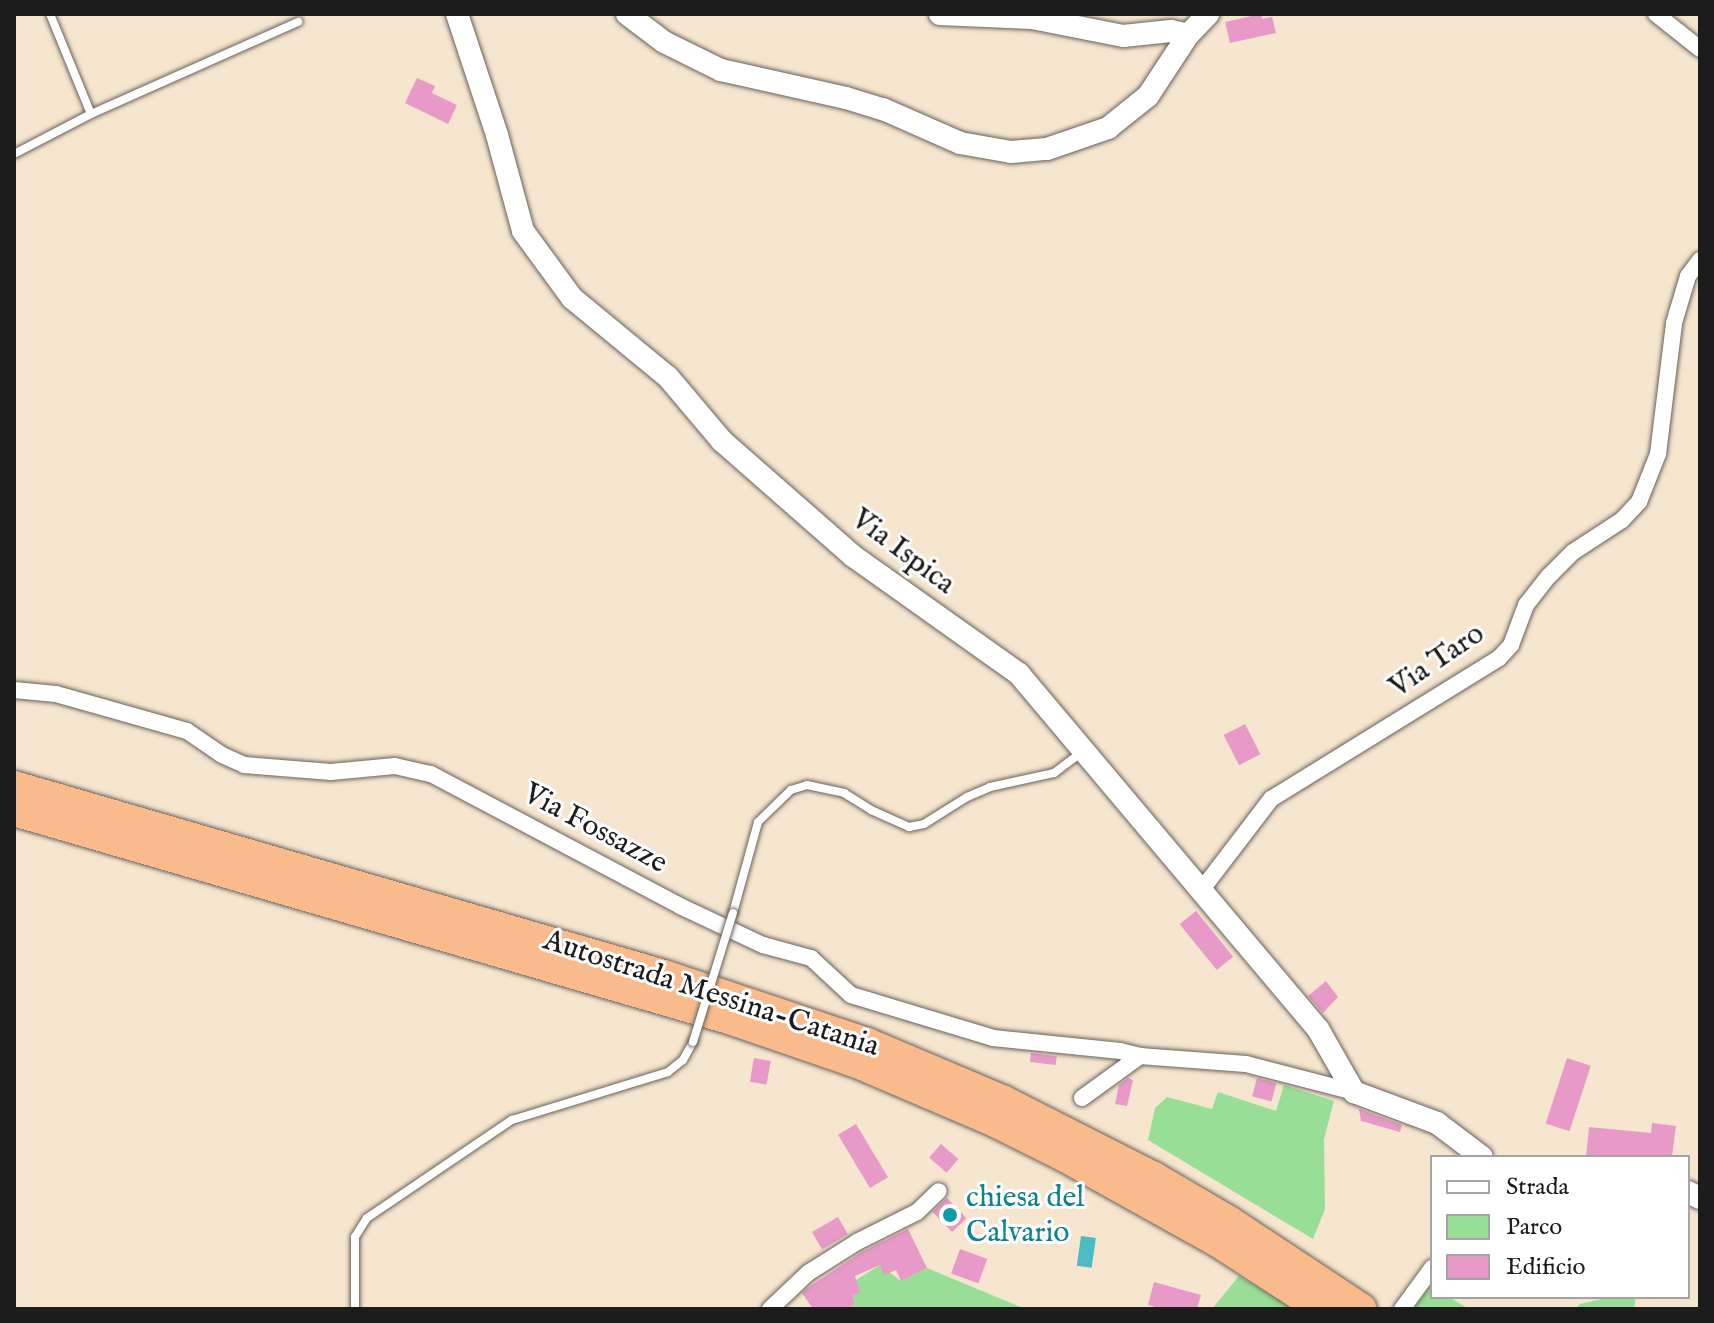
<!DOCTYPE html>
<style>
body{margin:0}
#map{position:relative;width:1714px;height:1323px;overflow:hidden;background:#f6e5cf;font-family:"IM FELL English",serif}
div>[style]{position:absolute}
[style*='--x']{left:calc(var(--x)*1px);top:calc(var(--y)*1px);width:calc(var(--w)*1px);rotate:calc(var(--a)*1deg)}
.green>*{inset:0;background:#99de96}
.water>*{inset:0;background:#4cbbc3;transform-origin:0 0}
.building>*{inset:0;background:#e79ac8;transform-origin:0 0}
.roads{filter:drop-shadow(0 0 2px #68625b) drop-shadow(0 0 2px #68625b)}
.service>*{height:8px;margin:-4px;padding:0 4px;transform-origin:4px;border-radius:4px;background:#fff}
.minor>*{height:16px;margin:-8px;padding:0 8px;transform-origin:8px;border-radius:8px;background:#fff}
.tertiary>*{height:22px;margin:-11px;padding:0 11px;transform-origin:11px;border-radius:11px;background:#fff}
.motorway>*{height:30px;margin:-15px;padding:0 15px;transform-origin:15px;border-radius:15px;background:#fabb8c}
.bridges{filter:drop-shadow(0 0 2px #68625b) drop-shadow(0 0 2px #68625b)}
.service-bridge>*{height:8px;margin:-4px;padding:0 4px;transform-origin:4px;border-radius:4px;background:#fff}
.dots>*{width:22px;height:22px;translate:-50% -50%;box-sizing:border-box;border:4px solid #fff;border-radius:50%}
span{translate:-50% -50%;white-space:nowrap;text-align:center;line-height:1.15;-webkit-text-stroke:6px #fff;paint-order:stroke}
.street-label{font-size:30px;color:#1c1c1c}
.culture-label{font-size:30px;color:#0d838f}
.left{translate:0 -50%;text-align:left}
.frame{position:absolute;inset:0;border:16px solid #1c1c1c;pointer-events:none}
.legend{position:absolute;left:1430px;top:1155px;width:260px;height:144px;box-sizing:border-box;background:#fff;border:2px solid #a4a4a4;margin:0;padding:10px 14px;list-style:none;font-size:24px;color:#1c1c1c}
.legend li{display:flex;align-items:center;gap:16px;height:40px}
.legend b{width:40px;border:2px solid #a4a4a4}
</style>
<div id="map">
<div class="green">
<div style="clip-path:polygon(1284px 1085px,1334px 1101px,1324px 1139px,1325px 1209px,1313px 1239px,1148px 1140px,1155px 1108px,1167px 1097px,1212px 1109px,1218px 1092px,1276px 1111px)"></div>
<div style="clip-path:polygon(880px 1265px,901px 1281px,927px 1268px,1025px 1309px,847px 1309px,855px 1304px,853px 1296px,859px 1292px,856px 1280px)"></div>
<div style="clip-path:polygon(1239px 1276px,1288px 1305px,1294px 1309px,1212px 1309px)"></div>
<div style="clip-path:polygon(1430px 1286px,1432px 1297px,1449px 1297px,1469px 1309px,1413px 1309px)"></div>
<div style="clip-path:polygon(1611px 1297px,1636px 1297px,1634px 1309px,1575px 1309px,1580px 1304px)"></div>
</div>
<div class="water">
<div style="left:1081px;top:1236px;width:15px;height:30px;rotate:8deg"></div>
</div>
<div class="building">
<div style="clip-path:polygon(1261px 14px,1262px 19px,1272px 17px,1276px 33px,1230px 43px,1225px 22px)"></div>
<div style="clip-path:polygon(417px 78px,435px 86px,432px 93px,457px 105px,448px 124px,405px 103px)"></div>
<div style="left:1245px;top:724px;width:34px;height:24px;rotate:63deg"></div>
<div style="left:1196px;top:911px;width:59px;height:21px;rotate:51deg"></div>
<div style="clip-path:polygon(1326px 981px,1338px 997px,1323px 1013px,1308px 996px)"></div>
<div style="left:1031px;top:1053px;width:26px;height:9px;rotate:7deg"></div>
<div style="left:754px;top:1058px;width:17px;height:24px;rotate:10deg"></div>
<div style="left:1567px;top:1058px;width:25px;height:69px;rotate:18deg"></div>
<div style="clip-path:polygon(1128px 1078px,1133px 1080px,1127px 1106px,1115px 1104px,1119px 1085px)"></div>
<div style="left:1257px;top:1078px;width:20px;height:19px;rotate:15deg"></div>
<div style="clip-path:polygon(1359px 1109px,1402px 1125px,1400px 1132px,1361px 1121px)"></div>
<div style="clip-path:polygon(1652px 1123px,1676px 1126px,1672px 1157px,1586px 1157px,1589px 1127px,1651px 1133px)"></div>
<div style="left:856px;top:1124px;width:62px;height:21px;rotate:59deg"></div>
<div style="left:941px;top:1144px;width:23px;height:18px;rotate:41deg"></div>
<div style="left:947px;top:1198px;width:28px;height:20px;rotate:46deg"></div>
<div style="left:838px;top:1217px;width:20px;height:30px;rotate:60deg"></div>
<div style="clip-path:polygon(908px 1229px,927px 1268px,901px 1281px,896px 1270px,884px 1275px,880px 1265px,855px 1276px,860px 1292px,853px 1296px,855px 1304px,847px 1309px,813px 1309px,802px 1293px,809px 1287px,862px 1252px)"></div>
<div style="left:960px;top:1249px;width:29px;height:26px;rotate:20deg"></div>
<div style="clip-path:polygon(1154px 1282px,1201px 1295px,1197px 1309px,1163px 1309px,1148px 1305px)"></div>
</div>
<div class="roads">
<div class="service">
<div style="--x:91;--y:114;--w:227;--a:-24"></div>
<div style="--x:14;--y:154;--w:87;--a:-27.5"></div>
<div style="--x:91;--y:114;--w:108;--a:-112.3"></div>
<div style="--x:733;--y:913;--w:94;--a:-74.6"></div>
<div style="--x:758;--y:822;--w:46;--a:-44.1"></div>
<div style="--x:791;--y:790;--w:17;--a:-17"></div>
<div style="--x:807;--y:785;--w:38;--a:12"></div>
<div style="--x:844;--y:793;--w:32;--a:32"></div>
<div style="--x:871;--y:810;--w:42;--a:24.1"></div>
<div style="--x:909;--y:827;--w:15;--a:-11"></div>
<div style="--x:924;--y:824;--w:51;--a:-32.1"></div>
<div style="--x:967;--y:797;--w:25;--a:-23"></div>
<div style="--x:990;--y:787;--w:66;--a:-12.3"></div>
<div style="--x:1054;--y:773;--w:35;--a:-37"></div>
<div style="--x:355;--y:1309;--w:72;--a:-90"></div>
<div style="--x:355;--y:1237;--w:22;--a:-58"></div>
<div style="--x:367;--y:1218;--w:175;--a:-34.1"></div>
<div style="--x:512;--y:1120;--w:163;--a:-17.1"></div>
<div style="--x:668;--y:1072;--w:19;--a:-39"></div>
<div style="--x:683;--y:1060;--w:21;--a:-61"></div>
</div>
<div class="minor">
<div style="--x:1656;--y:14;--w:56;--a:38.5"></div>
<div style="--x:14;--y:690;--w:42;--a:5.4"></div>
<div style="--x:56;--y:694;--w:136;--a:15.8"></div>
<div style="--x:187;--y:731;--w:42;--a:34.4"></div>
<div style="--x:222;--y:755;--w:24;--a:24"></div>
<div style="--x:244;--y:765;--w:87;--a:4.6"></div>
<div style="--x:331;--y:772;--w:64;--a:-5.4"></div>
<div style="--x:395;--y:766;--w:37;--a:13"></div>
<div style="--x:431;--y:774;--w:282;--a:27.9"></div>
<div style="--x:680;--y:906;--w:92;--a:25.2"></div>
<div style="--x:763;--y:945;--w:50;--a:15.2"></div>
<div style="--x:811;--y:958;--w:54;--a:42.8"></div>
<div style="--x:851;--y:995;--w:148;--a:16.8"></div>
<div style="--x:993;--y:1038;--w:128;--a:5.8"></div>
<div style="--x:1120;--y:1051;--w:21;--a:14"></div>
<div style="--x:1203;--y:888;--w:112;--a:-52.6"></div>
<div style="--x:1271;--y:799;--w:268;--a:-31.7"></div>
<div style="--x:1499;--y:658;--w:18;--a:-47"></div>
<div style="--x:1511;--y:645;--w:43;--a:-69.4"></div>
<div style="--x:1526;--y:605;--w:37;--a:-52"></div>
<div style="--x:1549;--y:576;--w:34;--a:-45"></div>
<div style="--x:1573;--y:552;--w:59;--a:-33.1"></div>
<div style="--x:1622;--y:520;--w:25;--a:-47"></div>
<div style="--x:1639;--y:502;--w:52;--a:-68.4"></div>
<div style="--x:1658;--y:454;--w:132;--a:-83"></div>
<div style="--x:1674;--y:323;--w:49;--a:-73.4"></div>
<div style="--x:1688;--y:276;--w:20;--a:-53"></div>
<div style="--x:1082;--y:1098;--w:72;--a:-35.9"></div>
<div style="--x:1140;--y:1056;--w:106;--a:4.3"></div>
<div style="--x:1246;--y:1064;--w:112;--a:14.5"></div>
<div style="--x:770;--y:1309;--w:52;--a:-43.5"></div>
<div style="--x:808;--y:1273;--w:58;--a:-32.3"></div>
<div style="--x:857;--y:1242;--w:67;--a:-26.6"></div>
<div style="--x:917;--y:1212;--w:30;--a:-44"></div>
<div style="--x:1402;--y:1309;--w:51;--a:-53.8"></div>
</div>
<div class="tertiary">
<div style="--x:457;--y:14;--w:127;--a:71.7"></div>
<div style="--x:497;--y:135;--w:99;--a:74.8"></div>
<div style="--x:523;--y:231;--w:83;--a:53.8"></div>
<div style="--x:572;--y:298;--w:124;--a:39.5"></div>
<div style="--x:668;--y:377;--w:84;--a:49.8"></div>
<div style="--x:722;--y:441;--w:174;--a:41.3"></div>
<div style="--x:853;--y:556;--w:204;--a:35.4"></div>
<div style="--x:1019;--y:674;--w:464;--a:49.9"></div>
<div style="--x:1318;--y:1029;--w:73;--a:60.3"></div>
<div style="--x:1354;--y:1092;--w:89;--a:20.5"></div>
<div style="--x:1437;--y:1123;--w:56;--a:37.1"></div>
<div style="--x:627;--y:14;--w:46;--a:37.1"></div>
<div style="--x:664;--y:42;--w:64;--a:26.2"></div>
<div style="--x:721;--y:70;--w:128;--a:12.6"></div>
<div style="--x:846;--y:98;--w:39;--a:17"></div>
<div style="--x:883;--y:109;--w:84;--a:23.8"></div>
<div style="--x:960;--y:143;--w:52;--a:10"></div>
<div style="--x:1011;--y:152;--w:36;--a:-5"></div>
<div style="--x:1047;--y:149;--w:65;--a:-19"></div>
<div style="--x:1108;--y:128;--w:51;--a:-38.7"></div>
<div style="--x:1148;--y:96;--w:73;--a:-56.7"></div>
<div style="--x:1188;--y:35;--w:29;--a:-46"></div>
<div style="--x:940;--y:14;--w:92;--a:2.5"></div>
<div style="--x:1032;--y:18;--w:93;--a:11.2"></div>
<div style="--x:1123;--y:36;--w:48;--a:-5.9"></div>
<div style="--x:1171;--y:31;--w:17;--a:13"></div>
<div style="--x:1688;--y:1192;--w:13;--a:27"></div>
</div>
<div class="motorway">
<div style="--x:14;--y:786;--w:680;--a:16.22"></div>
<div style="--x:667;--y:976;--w:211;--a:18.5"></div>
<div style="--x:867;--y:1043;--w:149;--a:22.9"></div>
<div style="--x:1004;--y:1101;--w:168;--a:26.9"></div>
<div style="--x:1154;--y:1177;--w:87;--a:30.4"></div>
<div style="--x:1229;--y:1221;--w:159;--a:33.5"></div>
<div style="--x:14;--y:811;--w:745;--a:16.22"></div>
<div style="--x:729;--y:1019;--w:135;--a:19"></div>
<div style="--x:857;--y:1063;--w:150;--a:23.1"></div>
<div style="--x:995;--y:1122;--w:78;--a:26.6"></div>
<div style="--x:1065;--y:1157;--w:175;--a:29.1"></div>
<div style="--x:1218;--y:1242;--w:123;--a:33"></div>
</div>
</div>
<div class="bridges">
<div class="service-bridge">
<div style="--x:693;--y:1042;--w:135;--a:-72.8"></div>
</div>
</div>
<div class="dots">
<div style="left:950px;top:1215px;background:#0f9aa8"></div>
</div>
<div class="street-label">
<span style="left:903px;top:552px;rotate:37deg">Via Ispica</span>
<span style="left:1437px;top:661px;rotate:-34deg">Via Taro</span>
<span style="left:595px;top:829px;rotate:28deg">Via Fossazze</span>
<span style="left:711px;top:994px;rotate:18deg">Autostrada Messina-Catania</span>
</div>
<div class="culture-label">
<span class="left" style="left:966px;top:1215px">chiesa del<br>Calvario</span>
</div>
<div class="frame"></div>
<ul class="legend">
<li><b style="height:10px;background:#fff"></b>Strada</li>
<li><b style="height:22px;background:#99de96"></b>Parco</li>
<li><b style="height:22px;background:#e79ac8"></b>Edificio</li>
</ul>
</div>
